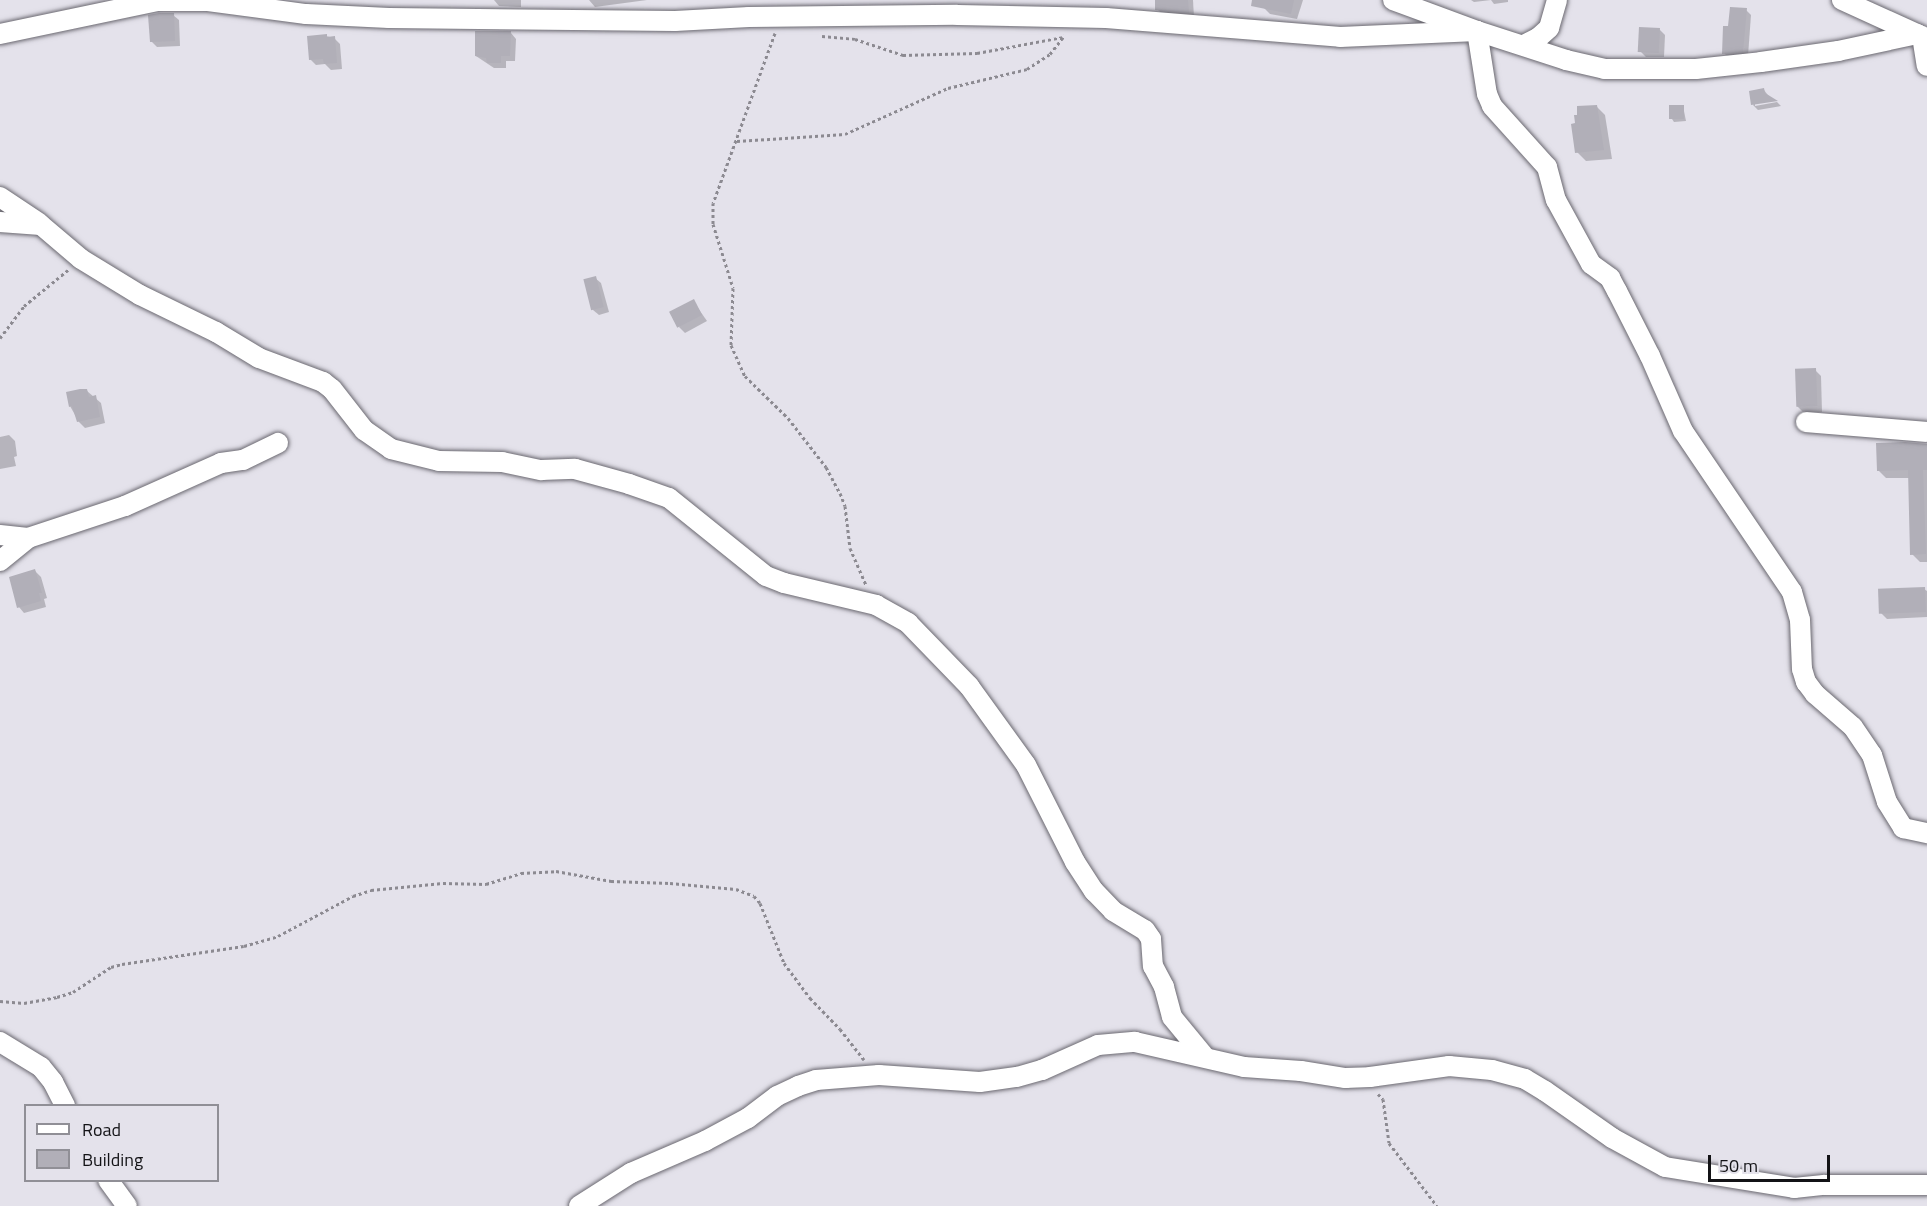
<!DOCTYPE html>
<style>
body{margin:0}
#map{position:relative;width:1927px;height:1206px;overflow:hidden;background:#e4e2eb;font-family:"Titillium Web",sans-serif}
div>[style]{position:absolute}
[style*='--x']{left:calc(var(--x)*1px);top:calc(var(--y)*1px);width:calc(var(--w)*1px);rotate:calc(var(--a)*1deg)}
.shadow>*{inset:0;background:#0003}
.building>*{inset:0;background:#b1afb8;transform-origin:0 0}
.path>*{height:3px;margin-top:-1.5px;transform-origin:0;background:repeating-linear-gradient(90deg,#8c8a91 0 3px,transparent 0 6px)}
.roads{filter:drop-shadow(0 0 2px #6a6870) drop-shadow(0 0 2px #6a6870)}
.minor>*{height:20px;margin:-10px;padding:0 10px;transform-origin:10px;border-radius:10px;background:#fff}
span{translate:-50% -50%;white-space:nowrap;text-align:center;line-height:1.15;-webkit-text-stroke:5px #e4e2eb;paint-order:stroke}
.legend{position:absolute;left:24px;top:1104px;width:195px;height:78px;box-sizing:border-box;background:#e4e2eb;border:2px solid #908f96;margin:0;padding:8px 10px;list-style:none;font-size:18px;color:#131316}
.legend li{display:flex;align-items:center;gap:12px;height:30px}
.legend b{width:30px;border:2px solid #908f96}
.scale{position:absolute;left:1708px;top:1155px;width:122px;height:27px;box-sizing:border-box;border:3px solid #131316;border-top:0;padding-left:8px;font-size:18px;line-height:21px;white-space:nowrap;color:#131316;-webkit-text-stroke:4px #e4e2eb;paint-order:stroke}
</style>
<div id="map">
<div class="shadow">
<div style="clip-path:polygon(494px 0,521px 0,521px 7px,499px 6px)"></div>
<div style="clip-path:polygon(589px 0,647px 0,595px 7px)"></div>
<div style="clip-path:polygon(1156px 0,1193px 0,1194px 18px,1163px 15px,1157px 9px)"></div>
<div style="clip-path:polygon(1266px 0,1303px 0,1297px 19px,1270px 14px,1264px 8px)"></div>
<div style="clip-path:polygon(1471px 0,1508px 0,1508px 2px,1494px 4px,1491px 0,1474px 2px)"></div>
<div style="clip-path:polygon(1746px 10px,1751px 15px,1748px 56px,1729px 58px,1724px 53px,1730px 28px)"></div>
<div style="clip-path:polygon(173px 15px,179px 20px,180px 46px,157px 47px,151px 41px)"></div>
<div style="clip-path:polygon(1659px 29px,1665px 35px,1664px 57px,1646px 57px,1640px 51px)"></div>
<div style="clip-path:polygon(511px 33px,516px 39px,515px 61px,506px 61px,506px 68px,494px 68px,476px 56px)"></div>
<div style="clip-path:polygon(326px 36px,334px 38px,340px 44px,342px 69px,331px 70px,325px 64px,316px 65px,310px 59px)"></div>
<div style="clip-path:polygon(1764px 90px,1770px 98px,1755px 103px,1755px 106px,1777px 102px,1781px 106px,1758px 110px,1753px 105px)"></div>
<div style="clip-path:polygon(1596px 106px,1605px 115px,1612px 159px,1586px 161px,1577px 152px)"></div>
<div style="clip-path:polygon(1683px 106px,1686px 121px,1674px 122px,1672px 119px)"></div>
<div style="clip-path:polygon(595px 278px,601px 283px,609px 312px,599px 315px,593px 310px)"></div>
<div style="clip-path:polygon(693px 301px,707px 321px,685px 333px,679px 327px)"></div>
<div style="clip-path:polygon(1815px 370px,1821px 376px,1822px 412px,1803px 412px,1797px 406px)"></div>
<div style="clip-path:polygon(87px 391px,101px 403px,105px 423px,85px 428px,79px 422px,70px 406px)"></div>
<div style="clip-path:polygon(9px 435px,15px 441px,17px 456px,14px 457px,16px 466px,0 469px,0 437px)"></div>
<div style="clip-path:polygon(1927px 445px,1927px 562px,1920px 562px,1912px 554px,1910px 478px,1886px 478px,1878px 470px)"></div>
<div style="clip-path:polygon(35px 571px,41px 577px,47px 598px,44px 599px,46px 607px,24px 613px,19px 607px)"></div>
<div style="clip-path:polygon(1924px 589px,1927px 591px,1927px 617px,1887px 619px,1881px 613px)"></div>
</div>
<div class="building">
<div style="clip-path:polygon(1155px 0,1188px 0,1189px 13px,1155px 10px)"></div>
<div style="clip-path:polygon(1252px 0,1294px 0,1291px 14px,1251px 6px)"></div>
<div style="clip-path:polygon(1730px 7px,1747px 8px,1743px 52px,1722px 54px,1723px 26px,1728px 26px)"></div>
<div style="clip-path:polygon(159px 13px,174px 13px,175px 41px,150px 42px,148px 15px)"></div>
<div style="left:1639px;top:27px;width:21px;height:25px;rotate:3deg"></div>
<div style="clip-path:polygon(475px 31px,511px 31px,510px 56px,501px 56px,501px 63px,487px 63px,486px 58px,475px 56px)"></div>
<div style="clip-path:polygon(327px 34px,327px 37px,335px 36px,337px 63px,324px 64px,323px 59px,309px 60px,307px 36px)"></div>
<div style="clip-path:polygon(1764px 88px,1765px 93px,1778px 101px,1751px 105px,1749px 91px)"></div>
<div style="clip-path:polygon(1597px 105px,1604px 150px,1575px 153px,1571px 124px,1575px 123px,1574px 115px,1577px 115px,1577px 106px)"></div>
<div style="left:1684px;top:105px;width:14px;height:15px;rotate:90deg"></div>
<div style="left:596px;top:276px;width:32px;height:13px;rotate:76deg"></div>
<div style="left:694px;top:299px;width:18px;height:28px;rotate:63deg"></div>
<div style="left:1816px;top:368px;width:38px;height:21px;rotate:88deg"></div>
<div style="clip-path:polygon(80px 389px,87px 389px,89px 397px,96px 395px,100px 417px,77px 422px,72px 406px,69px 407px,66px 392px)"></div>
<div style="clip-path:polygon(1905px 442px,1927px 444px,1927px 470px,1923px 470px,1926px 554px,1910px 555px,1908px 470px,1877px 471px,1876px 443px)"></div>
<div style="clip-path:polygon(35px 569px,42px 593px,39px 593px,41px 601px,17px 608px,9px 577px)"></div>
<div style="left:1925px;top:587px;width:25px;height:47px;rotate:88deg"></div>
</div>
<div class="path">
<div style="--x:775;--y:33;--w:181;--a:110"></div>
<div style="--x:713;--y:203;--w:21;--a:90"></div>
<div style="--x:713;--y:224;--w:67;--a:72.6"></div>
<div style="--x:733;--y:288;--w:57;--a:92"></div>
<div style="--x:731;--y:345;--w:34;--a:66"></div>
<div style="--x:745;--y:376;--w:60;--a:44.3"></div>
<div style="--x:788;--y:418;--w:62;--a:52.2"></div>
<div style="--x:826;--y:467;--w:30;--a:62"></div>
<div style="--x:840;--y:493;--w:14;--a:69"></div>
<div style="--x:845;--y:506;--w:42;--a:83.2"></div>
<div style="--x:850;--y:548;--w:40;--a:66.6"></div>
<div style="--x:822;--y:36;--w:33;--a:5"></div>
<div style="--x:855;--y:39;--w:51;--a:18.4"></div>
<div style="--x:903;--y:55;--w:74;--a:-1.5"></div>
<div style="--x:977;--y:53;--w:87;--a:-10.5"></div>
<div style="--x:737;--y:141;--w:108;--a:-3.7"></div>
<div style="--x:845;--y:134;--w:113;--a:-24.1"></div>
<div style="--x:948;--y:88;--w:81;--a:-13.5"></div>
<div style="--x:1027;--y:69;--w:27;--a:-33"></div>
<div style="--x:1050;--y:54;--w:24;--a:-52"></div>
<div style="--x:0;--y:338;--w:40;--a:-53"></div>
<div style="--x:24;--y:306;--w:57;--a:-39.3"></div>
<div style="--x:0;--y:1001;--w:24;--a:5"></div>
<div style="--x:24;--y:1003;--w:34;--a:-10"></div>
<div style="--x:57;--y:997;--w:17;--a:-17"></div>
<div style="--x:73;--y:992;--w:45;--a:-33.3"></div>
<div style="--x:111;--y:967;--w:11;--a:-15"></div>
<div style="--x:122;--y:964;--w:123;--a:-8.4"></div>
<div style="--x:244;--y:946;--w:35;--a:-16"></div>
<div style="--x:278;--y:936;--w:85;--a:-28.1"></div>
<div style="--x:353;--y:896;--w:19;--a:-18"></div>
<div style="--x:371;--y:890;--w:72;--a:-5.6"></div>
<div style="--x:443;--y:883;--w:43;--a:1.3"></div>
<div style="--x:486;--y:884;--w:37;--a:-17"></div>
<div style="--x:521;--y:873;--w:35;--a:-3"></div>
<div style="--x:556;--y:871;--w:56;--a:10.3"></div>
<div style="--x:611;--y:881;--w:59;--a:1.9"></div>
<div style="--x:670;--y:883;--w:66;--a:5.2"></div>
<div style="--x:736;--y:889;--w:19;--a:21"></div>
<div style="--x:754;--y:896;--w:9;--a:49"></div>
<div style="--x:760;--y:903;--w:65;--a:68.2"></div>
<div style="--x:784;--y:963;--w:44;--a:53.4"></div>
<div style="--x:810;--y:998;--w:43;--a:45.9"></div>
<div style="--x:840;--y:1029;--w:39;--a:52"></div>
<div style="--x:1378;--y:1094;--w:7;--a:45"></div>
<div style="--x:1383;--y:1099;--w:44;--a:82.2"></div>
<div style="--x:1389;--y:1143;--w:79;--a:52.7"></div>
</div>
<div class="roads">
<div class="minor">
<div style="--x:1393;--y:0;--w:90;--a:20.3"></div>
<div style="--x:1477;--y:31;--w:94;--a:18"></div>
<div style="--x:1566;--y:60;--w:39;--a:13"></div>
<div style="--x:1604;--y:69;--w:92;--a:0"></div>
<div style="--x:1696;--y:69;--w:65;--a:-6.1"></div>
<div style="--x:1761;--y:62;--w:78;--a:-8.1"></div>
<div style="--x:1838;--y:51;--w:81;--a:-12.1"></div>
<div style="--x:1842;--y:0;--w:85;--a:24.4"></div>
<div style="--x:0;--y:34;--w:161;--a:-11.8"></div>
<div style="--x:158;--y:1;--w:50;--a:0"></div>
<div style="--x:208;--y:1;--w:99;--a:7.6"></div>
<div style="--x:306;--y:14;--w:83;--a:2.8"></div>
<div style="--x:389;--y:18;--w:286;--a:0.6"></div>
<div style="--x:675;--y:21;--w:74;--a:-3.1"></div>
<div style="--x:749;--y:17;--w:208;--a:-0.6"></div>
<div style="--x:957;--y:15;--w:149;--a:1.2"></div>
<div style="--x:1106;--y:18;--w:235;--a:4.6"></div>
<div style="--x:1340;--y:37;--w:137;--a:-2.5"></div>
<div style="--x:1477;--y:31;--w:64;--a:81"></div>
<div style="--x:1487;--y:94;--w:13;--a:67"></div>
<div style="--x:1492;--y:106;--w:82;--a:48"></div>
<div style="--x:1547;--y:167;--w:34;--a:75"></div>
<div style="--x:1556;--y:200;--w:73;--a:61.3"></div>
<div style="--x:1591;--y:264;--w:24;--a:36"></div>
<div style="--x:1610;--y:278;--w:15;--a:62"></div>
<div style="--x:1617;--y:291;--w:73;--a:63.1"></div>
<div style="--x:1650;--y:356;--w:82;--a:66.3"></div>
<div style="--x:1683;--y:431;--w:194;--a:55.9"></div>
<div style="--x:1792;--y:592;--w:29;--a:74"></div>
<div style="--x:1800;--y:620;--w:49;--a:87.7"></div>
<div style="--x:1802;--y:669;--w:14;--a:73"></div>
<div style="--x:1806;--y:682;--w:15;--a:53"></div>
<div style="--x:1815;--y:694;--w:50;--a:41"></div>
<div style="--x:1853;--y:727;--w:34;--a:56"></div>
<div style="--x:1872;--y:755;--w:49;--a:72.3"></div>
<div style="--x:1887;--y:802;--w:31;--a:58"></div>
<div style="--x:1903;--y:828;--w:25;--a:12"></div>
<div style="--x:1922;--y:36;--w:30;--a:81"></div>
<div style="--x:1524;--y:45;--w:16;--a:-27"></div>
<div style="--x:1538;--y:38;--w:15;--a:-42"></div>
<div style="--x:1549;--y:28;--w:29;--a:-74"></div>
<div style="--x:0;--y:197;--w:47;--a:33.7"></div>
<div style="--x:0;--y:222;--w:41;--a:4.2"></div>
<div style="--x:41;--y:225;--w:52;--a:40.4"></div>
<div style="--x:81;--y:259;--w:69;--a:31.4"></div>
<div style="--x:140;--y:295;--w:85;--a:26"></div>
<div style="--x:216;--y:332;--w:50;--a:31.2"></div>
<div style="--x:259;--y:358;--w:68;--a:20.6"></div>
<div style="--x:323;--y:382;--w:11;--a:38"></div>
<div style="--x:332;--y:389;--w:52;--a:52"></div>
<div style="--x:364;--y:430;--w:33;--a:35"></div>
<div style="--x:391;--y:449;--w:49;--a:14"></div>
<div style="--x:439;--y:461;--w:63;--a:0.9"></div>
<div style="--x:502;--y:462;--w:40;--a:12"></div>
<div style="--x:541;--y:470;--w:34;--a:-2"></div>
<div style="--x:575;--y:469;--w:56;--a:15.5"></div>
<div style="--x:629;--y:484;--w:42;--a:19.3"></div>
<div style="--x:669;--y:498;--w:124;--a:38.8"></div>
<div style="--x:766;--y:576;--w:19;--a:21"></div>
<div style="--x:784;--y:583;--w:95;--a:13.4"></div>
<div style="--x:876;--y:605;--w:37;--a:29"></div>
<div style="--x:908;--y:623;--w:88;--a:45.9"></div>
<div style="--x:969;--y:686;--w:97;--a:54.2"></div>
<div style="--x:1026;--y:765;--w:109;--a:63.2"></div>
<div style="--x:1075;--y:862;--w:35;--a:57"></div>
<div style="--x:1094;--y:891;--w:28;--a:46"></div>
<div style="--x:1113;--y:911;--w:37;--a:31"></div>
<div style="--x:1145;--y:930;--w:11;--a:56"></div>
<div style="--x:1151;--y:939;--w:27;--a:86"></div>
<div style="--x:1153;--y:966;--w:24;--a:62"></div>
<div style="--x:1164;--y:987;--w:31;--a:75"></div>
<div style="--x:1172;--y:1017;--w:52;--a:50.5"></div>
<div style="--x:1806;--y:422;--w:121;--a:4.7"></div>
<div style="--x:0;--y:535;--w:28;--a:6"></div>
<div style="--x:0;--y:561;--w:36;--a:-39"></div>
<div style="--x:28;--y:538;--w:102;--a:-18.3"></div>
<div style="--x:125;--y:506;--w:105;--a:-24.1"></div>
<div style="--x:221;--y:463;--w:22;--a:-8"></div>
<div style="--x:243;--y:460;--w:39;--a:-26"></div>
<div style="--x:0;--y:1042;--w:48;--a:31.4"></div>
<div style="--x:41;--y:1067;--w:19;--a:51"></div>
<div style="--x:53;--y:1082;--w:27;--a:63"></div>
<div style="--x:108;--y:1180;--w:32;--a:54"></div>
<div style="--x:579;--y:1206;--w:62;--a:-32.4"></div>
<div style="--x:631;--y:1173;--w:81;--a:-23.4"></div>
<div style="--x:705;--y:1141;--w:49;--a:-28.1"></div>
<div style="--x:748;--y:1118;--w:36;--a:-37"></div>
<div style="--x:777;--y:1096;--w:23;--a:-25"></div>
<div style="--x:798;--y:1086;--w:19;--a:-18"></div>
<div style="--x:816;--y:1080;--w:63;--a:-4.5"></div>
<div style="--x:879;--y:1075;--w:101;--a:4"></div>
<div style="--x:980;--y:1082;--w:37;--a:-8"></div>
<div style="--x:1017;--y:1077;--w:26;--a:-16"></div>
<div style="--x:1042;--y:1070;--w:61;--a:-24.1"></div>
<div style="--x:1098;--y:1045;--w:37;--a:-5"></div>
<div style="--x:1135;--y:1042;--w:112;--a:12.9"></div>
<div style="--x:1244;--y:1067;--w:57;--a:4"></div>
<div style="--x:1301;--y:1071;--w:45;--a:9"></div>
<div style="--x:1345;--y:1078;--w:25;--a:-2"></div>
<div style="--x:1370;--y:1077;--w:80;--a:-7.9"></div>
<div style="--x:1449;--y:1066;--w:43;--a:5.3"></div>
<div style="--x:1492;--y:1070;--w:34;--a:15"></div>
<div style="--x:1525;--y:1079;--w:23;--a:31"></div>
<div style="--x:1545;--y:1091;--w:82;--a:35"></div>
<div style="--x:1612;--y:1138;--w:60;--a:28.7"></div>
<div style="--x:1665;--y:1167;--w:131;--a:9.2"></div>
<div style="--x:1794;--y:1188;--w:30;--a:-6"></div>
<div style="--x:1824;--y:1185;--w:103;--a:0"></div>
</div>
</div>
<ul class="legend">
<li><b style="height:8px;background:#fff"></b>Road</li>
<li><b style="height:16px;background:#b1afb8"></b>Building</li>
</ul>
<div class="scale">50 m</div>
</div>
